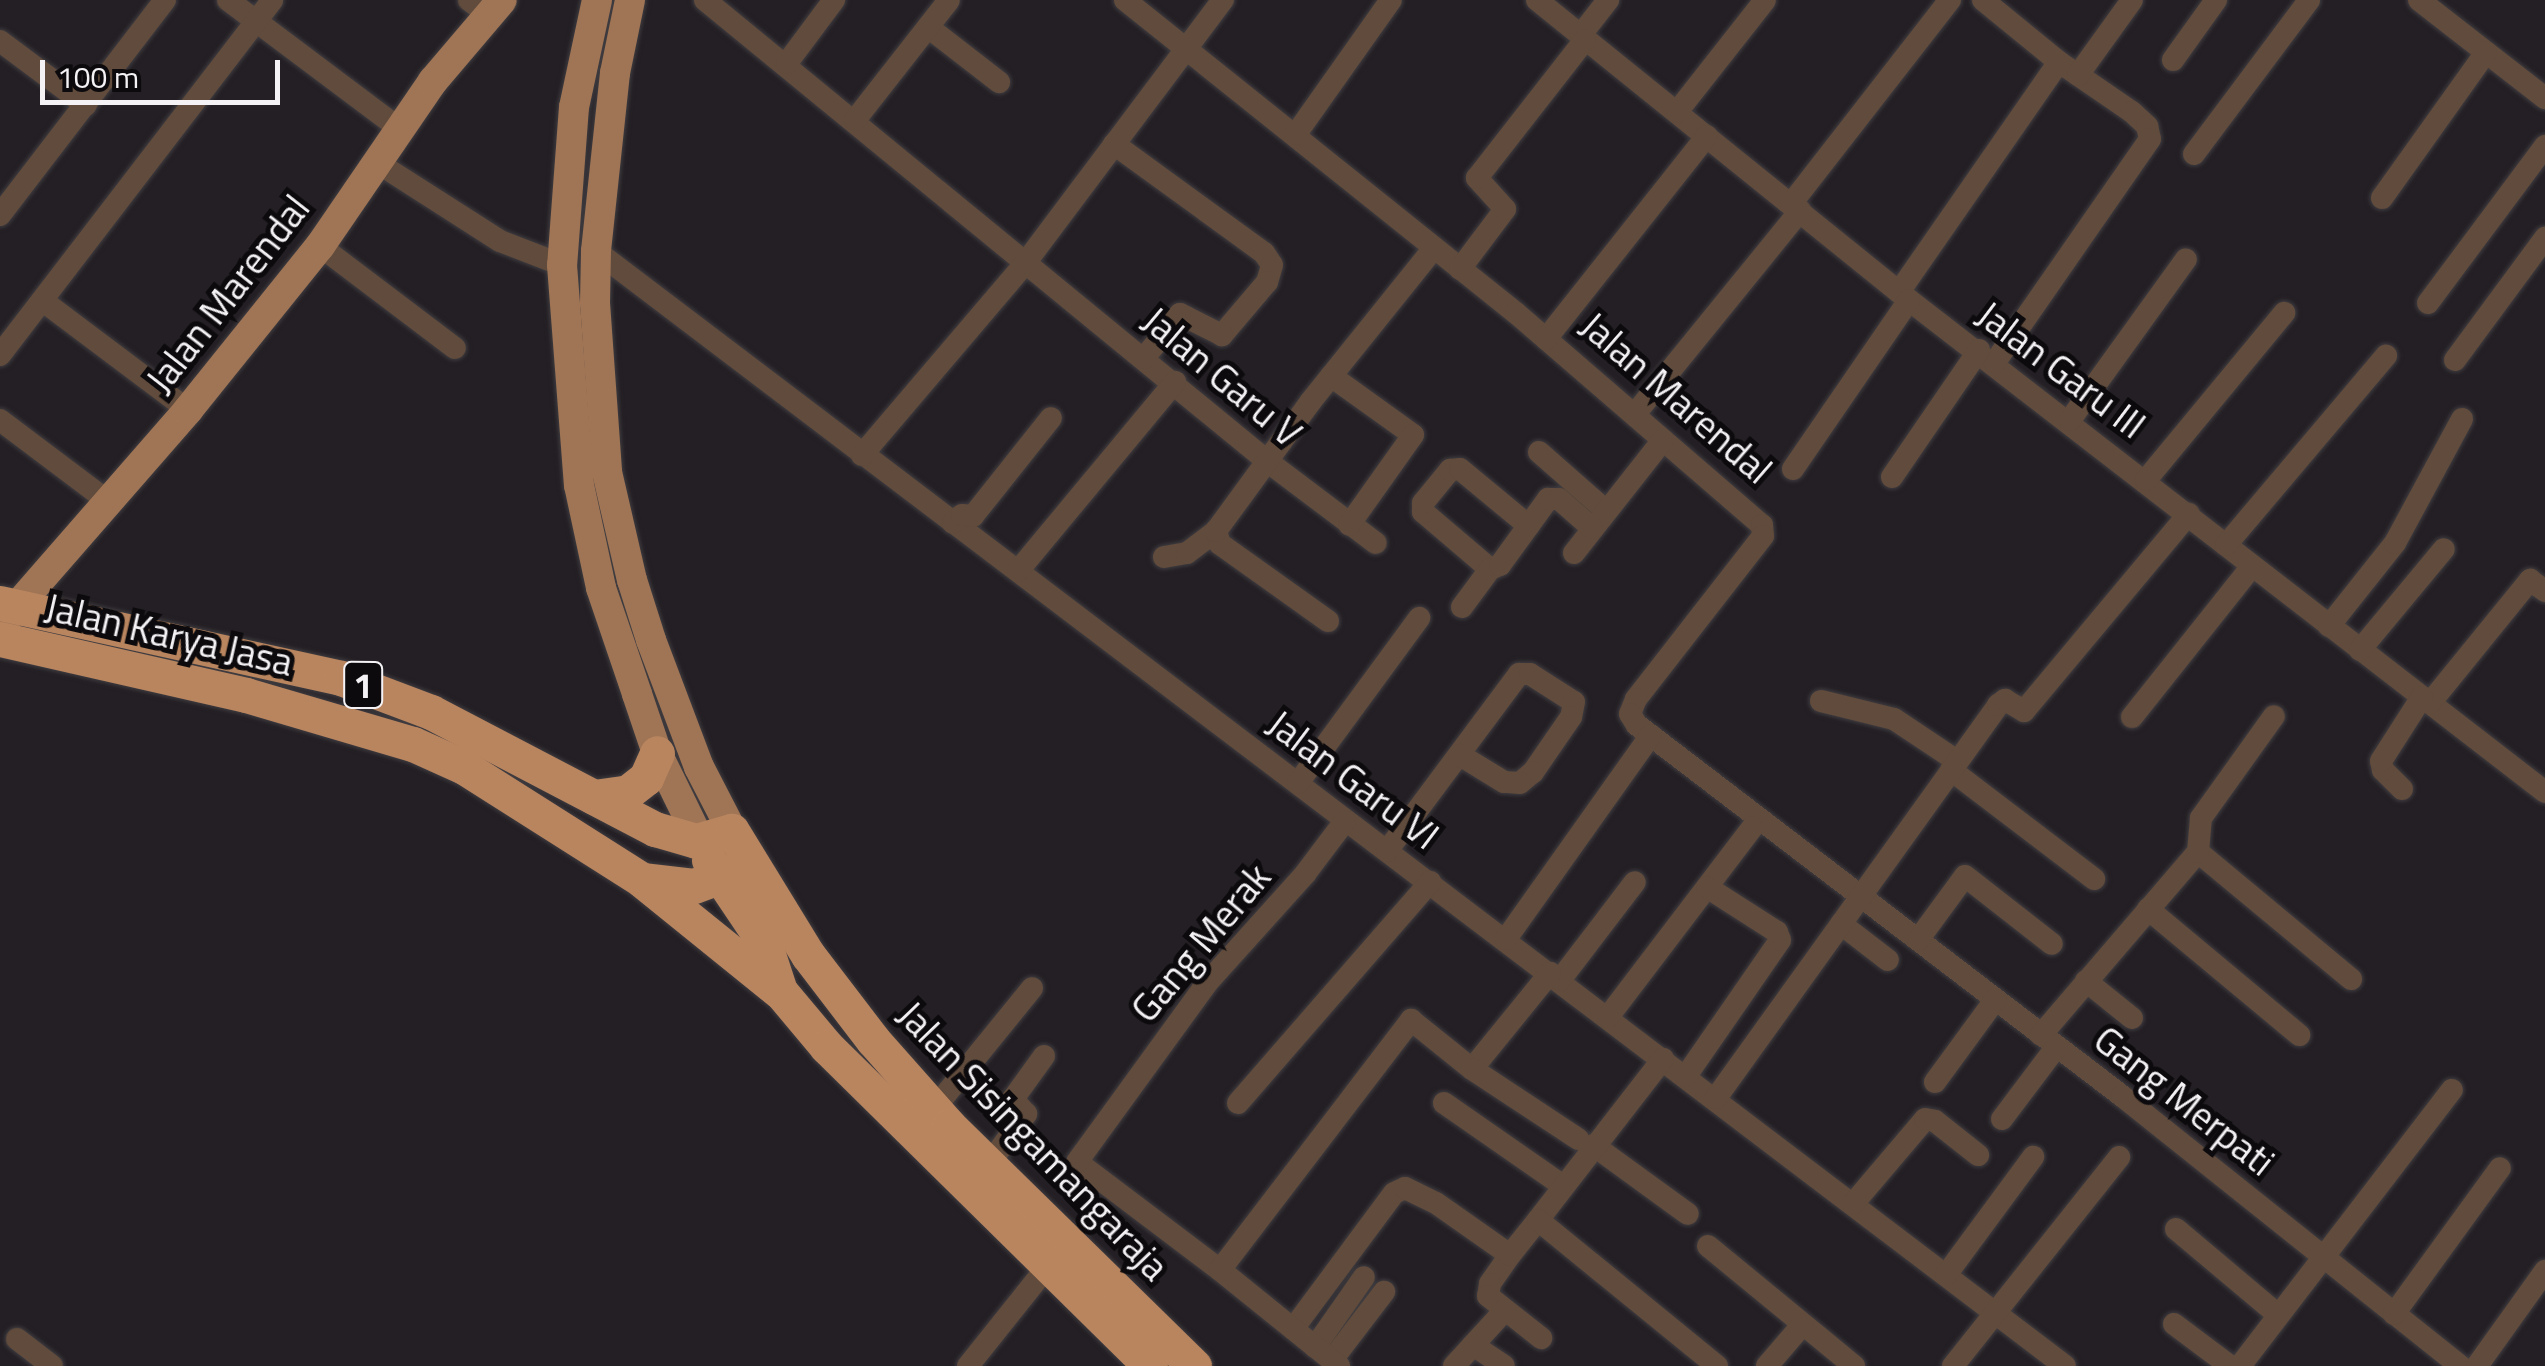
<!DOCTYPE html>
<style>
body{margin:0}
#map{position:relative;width:2545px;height:1366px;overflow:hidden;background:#231f24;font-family:"Titillium Web",sans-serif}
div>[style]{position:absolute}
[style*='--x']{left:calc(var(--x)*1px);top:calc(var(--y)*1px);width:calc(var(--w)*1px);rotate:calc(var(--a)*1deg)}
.roads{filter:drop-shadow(0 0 2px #403d41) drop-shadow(0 0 2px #403d41)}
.minor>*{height:22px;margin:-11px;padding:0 11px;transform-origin:11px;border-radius:11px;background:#604b3c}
.major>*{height:30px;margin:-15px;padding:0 15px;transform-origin:15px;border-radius:15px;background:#a07555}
.highway>*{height:35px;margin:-17.5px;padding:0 17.5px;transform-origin:17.5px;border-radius:17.5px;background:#b9855f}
span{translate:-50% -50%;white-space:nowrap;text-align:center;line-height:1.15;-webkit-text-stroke:10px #0c0a0c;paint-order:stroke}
.shield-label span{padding:2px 8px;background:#0c0a0c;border:2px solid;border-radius:8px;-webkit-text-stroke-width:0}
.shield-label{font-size:35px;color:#f5f2f5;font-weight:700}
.street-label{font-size:38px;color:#f5f2f5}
.scale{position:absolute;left:40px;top:60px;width:240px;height:45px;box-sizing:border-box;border:5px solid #f5f2f5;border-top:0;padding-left:12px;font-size:30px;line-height:35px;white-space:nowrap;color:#f5f2f5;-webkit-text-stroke:8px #0c0a0c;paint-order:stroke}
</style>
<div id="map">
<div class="roads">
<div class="minor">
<div style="--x:228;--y:0;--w:216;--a:36.9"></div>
<div style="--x:469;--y:0;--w:26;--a:37"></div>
<div style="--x:705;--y:0;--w:727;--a:39.36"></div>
<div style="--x:1267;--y:461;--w:136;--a:37"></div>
<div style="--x:1125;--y:0;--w:501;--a:38.68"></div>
<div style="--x:1516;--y:313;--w:325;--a:40.8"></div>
<div style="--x:1762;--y:525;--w:11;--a:85"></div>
<div style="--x:1763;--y:536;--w:207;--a:127.9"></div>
<div style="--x:1636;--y:699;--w:16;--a:112"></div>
<div style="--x:1630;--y:714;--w:13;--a:58"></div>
<div style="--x:1637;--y:725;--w:611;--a:37.41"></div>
<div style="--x:2122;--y:1096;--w:433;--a:38.6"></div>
<div style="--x:1537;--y:0;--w:478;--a:38.9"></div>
<div style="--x:1909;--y:300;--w:804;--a:37.72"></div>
<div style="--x:1983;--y:0;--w:98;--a:39.2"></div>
<div style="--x:2059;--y:62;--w:88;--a:34.4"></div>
<div style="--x:2132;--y:112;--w:21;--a:43"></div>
<div style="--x:2147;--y:126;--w:13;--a:77"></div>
<div style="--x:2150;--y:139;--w:272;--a:124.8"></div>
<div style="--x:2419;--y:0;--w:160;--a:37.9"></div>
<div style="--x:928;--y:27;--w:90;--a:37.8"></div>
<div style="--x:1580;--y:36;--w:46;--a:-52.1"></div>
<div style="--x:0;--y:41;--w:107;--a:36.7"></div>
<div style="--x:2173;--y:60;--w:74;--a:-54.4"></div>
<div style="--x:787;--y:63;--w:79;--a:-53.3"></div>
<div style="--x:2078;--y:75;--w:92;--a:-54.2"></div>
<div style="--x:1677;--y:112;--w:142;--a:-51.8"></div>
<div style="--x:855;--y:120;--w:152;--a:-51.9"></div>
<div style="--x:1296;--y:134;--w:164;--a:-54.7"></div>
<div style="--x:1114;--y:144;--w:185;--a:36"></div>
<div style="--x:1264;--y:253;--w:14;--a:56"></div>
<div style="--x:1272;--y:265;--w:18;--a:106"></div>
<div style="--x:1267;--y:282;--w:70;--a:130.3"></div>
<div style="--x:1222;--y:335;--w:47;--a:-153.4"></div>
<div style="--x:1180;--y:314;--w:57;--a:129.3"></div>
<div style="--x:2194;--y:154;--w:192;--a:-53.2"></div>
<div style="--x:378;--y:163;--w:145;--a:32.6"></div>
<div style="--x:500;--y:241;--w:66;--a:21.2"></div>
<div style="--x:2382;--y:198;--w:179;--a:-54.5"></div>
<div style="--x:1791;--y:204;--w:259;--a:-52.1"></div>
<div style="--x:0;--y:215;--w:271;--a:-52.5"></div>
<div style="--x:320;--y:246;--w:169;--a:37.1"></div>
<div style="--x:596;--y:251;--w:1844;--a:37.2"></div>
<div style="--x:1460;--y:269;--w:75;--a:-53.1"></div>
<div style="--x:1505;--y:209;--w:42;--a:-132.1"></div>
<div style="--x:1477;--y:178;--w:175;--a:-52"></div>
<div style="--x:1899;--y:292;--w:280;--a:-55.2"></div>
<div style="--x:43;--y:301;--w:181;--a:36.9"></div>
<div style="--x:2428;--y:303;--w:196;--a:-53.3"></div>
<div style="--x:1546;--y:339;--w:259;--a:-51.6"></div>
<div style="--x:0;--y:355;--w:447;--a:-52.5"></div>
<div style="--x:2455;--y:360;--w:152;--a:-53.6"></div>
<div style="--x:1331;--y:376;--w:101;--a:35.7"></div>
<div style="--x:1413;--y:435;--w:110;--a:125.4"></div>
<div style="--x:1635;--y:414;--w:262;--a:-50.9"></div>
<div style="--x:0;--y:420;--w:138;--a:37"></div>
<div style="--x:2070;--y:420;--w:198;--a:-54.2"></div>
<div style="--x:1539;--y:452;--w:88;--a:41.3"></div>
<div style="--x:862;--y:455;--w:253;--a:-49.6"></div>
<div style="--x:1026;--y:262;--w:328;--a:-53.1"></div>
<div style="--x:1793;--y:469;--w:205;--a:-55.5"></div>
<div style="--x:1892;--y:477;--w:154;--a:-55.6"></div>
<div style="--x:2146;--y:480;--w:217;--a:-50.4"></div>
<div style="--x:953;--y:523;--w:12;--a:-42"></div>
<div style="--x:962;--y:515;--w:11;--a:5"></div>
<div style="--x:973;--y:516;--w:125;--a:-51.5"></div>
<div style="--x:2226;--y:545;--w:248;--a:-49.8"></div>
<div style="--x:1574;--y:553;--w:144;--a:-51.8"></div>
<div style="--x:1164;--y:557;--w:23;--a:-10"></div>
<div style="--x:1187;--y:553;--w:36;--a:-37"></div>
<div style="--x:1490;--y:569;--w:88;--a:-139.6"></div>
<div style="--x:1423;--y:512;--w:9;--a:-90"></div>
<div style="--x:1423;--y:503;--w:43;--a:-50.7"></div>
<div style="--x:1450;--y:470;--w:10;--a:-6"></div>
<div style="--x:1460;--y:469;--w:89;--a:39.6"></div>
<div style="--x:1018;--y:571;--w:246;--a:-50.3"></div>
<div style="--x:1462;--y:607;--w:47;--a:-53.6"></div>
<div style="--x:1490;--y:569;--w:11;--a:-22"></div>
<div style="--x:1500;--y:565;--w:82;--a:-54"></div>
<div style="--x:1548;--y:499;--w:11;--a:0"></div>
<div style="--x:1559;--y:499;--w:44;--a:41.3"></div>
<div style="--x:1328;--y:621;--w:133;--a:-144.5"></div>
<div style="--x:1220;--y:544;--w:14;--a:-107"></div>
<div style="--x:1216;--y:531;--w:161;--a:-53.8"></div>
<div style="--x:1311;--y:401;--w:196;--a:-51.2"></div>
<div style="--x:2329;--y:626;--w:106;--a:-51.5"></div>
<div style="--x:2395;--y:543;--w:141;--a:-61.6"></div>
<div style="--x:2360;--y:650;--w:131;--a:-50.3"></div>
<div style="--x:1821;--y:701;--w:75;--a:13.9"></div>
<div style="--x:1894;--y:719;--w:76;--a:33.7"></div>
<div style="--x:2430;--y:703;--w:159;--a:-50.9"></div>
<div style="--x:2530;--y:580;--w:19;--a:36"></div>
<div style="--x:2132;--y:717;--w:193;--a:-51.5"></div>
<div style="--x:1951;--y:770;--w:180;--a:37.3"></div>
<div style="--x:1298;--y:783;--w:205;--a:-53.7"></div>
<div style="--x:2402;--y:789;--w:27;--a:-135"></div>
<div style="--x:2383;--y:770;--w:9;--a:-103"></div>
<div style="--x:2381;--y:761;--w:76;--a:-57.4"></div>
<div style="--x:1387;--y:851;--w:221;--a:-53.3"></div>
<div style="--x:1519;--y:674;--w:11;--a:0"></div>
<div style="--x:1530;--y:674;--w:52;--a:32.5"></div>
<div style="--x:1574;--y:702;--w:15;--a:101"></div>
<div style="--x:1571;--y:717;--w:67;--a:124.6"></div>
<div style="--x:1533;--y:772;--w:17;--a:140"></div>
<div style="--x:1520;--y:783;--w:16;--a:-176"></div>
<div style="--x:1504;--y:782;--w:52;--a:-148.5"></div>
<div style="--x:2198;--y:852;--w:199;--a:39.7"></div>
<div style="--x:2148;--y:909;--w:197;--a:39.8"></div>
<div style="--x:1841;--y:924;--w:59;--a:37.5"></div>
<div style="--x:1506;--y:939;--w:250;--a:-54.6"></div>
<div style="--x:1918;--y:940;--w:79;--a:-53.7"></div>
<div style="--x:1965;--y:876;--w:110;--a:38"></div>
<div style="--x:1560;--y:980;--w:123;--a:-52.6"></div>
<div style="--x:2086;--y:981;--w:59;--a:38.8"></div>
<div style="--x:1608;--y:1017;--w:238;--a:-52.7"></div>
<div style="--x:2041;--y:1035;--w:241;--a:-49.4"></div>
<div style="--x:2198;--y:852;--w:34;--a:-85"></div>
<div style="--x:2201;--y:818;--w:125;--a:-54.4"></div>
<div style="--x:1472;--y:1069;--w:124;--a:-50.9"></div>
<div style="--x:1686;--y:1076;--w:165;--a:-55.3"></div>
<div style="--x:1780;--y:940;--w:9;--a:-111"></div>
<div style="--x:1777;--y:932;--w:83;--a:-147.3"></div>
<div style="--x:1935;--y:1082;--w:102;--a:-53.8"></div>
<div style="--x:1716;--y:1098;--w:484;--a:-54.3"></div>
<div style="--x:1998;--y:705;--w:9;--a:-36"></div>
<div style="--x:2005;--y:700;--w:22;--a:30"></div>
<div style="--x:2024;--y:711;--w:257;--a:-50.1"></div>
<div style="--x:1238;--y:1103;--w:293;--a:-49"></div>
<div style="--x:1444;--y:1103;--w:144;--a:34.8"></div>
<div style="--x:933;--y:1110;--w:157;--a:-50.9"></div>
<div style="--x:2002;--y:1119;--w:91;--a:-53"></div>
<div style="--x:1593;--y:1145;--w:117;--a:36"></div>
<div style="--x:988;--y:1165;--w:64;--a:-53.3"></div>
<div style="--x:1026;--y:1114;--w:20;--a:-131"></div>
<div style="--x:1013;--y:1099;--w:53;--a:-54.2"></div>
<div style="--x:1853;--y:1204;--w:111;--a:-49.7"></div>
<div style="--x:1925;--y:1119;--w:10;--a:11"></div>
<div style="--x:1935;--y:1121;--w:55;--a:38.3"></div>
<div style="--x:1538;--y:1220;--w:204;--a:-52.2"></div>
<div style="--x:2176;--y:1229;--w:133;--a:40.1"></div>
<div style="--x:1708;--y:1246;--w:189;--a:39.4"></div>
<div style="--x:1510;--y:1255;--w:35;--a:125"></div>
<div style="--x:1490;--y:1284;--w:12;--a:99"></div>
<div style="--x:1488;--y:1296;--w:68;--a:38.4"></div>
<div style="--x:1220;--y:1270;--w:179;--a:-142.9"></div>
<div style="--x:1077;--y:1162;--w:221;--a:-54"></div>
<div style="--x:1207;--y:983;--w:147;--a:-48"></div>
<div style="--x:1305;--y:874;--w:66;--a:-53"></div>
<div style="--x:1946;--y:1275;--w:147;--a:-53.6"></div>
<div style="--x:2394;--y:1314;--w:180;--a:-54"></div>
<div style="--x:2174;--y:1324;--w:70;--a:36.9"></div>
<div style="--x:1293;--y:1329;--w:169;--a:-53.4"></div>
<div style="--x:1394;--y:1193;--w:12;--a:-24"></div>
<div style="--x:1405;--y:1188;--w:34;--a:26"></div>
<div style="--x:1436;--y:1203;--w:90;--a:35.1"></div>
<div style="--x:1510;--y:1255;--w:45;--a:-51.3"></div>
<div style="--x:1538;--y:1220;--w:231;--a:39.2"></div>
<div style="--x:17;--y:1339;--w:44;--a:37.6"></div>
<div style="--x:1473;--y:1345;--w:37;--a:34"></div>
<div style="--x:1315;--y:1347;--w:85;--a:-55"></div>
<div style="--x:1332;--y:1360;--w:86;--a:-52.6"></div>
<div style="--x:968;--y:1366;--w:127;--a:-51.4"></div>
<div style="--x:1339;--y:1366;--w:153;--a:-141.1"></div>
<div style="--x:1220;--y:1270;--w:315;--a:-52.6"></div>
<div style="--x:1411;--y:1020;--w:78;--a:38.8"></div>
<div style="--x:1472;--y:1069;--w:127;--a:33.4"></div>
<div style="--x:1454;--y:1366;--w:76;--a:-47.7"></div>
<div style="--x:1767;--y:1366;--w:55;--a:-49.4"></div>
<div style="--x:1953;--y:1366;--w:267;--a:-51.5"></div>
<div style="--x:2240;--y:1366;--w:348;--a:-52.5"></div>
<div style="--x:2477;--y:1366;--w:117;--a:-54.4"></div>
</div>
<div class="major">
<div style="--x:597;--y:0;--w:109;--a:102.1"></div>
<div style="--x:574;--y:107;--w:158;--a:94.3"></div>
<div style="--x:562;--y:265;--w:221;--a:85.6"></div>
<div style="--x:579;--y:485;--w:105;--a:77.9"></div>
<div style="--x:601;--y:588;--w:112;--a:71.2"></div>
<div style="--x:637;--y:694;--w:62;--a:71.3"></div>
<div style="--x:657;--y:753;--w:98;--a:64"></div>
<div style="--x:630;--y:0;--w:75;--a:101.6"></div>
<div style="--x:615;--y:73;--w:179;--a:96.1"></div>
<div style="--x:596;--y:251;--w:52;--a:91.1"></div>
<div style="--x:595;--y:303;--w:169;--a:85.9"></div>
<div style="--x:607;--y:472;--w:111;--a:77"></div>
<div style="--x:632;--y:580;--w:63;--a:72.4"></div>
<div style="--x:651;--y:640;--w:136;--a:69.3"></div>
<div style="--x:699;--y:767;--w:72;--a:62.7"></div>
<div style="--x:5;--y:620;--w:279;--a:-48.9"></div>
<div style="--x:188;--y:410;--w:211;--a:-51.2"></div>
<div style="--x:320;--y:246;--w:200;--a:-55.6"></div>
<div style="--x:433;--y:81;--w:106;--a:-49.6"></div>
</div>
<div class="highway">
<div style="--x:0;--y:603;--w:349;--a:12.4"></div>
<div style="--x:341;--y:678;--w:96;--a:20.7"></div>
<div style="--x:431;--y:712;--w:253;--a:27.6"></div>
<div style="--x:655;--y:829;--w:43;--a:16.3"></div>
<div style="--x:696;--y:841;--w:37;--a:-16"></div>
<div style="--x:732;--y:831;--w:145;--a:58.5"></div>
<div style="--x:808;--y:955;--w:107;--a:52.6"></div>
<div style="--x:873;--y:1040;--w:115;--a:48.5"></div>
<div style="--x:949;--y:1126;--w:343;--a:44.4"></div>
<div style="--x:0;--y:639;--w:252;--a:12.8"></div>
<div style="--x:246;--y:695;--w:174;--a:16.4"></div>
<div style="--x:413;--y:744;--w:56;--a:24.3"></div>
<div style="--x:464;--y:767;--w:211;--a:32.4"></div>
<div style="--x:642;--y:880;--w:52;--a:6.6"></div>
<div style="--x:694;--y:886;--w:61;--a:-20.2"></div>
<div style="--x:594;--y:797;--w:34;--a:-8"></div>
<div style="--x:628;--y:792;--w:23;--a:-38"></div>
<div style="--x:646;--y:778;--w:27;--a:-66"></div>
<div style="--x:709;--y:860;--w:99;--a:56.1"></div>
<div style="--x:764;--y:942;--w:52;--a:71.9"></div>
<div style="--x:780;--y:991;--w:73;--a:50"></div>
<div style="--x:827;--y:1047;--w:454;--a:44.6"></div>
<div style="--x:644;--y:882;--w:174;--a:38.9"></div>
</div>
</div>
<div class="shield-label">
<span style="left:363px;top:685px">1</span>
</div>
<div class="street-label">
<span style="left:228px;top:294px;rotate:-52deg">Jalan Marendal</span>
<span style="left:2061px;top:370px;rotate:37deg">Jalan Garu III</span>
<span style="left:1222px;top:377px;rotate:40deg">Jalan Garu V</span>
<span style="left:1676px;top:398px;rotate:41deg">Jalan Marendal</span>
<span style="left:169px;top:635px;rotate:13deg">Jalan Karya Jasa</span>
<span style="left:1353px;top:780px;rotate:37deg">Jalan Garu VI</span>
<span style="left:1201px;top:943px;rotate:-50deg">Gang Merak</span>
<span style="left:2184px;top:1101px;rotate:38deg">Gang Merpati</span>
<span style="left:1033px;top:1141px;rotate:46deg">Jalan Sisingamangaraja</span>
</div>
<div class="scale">100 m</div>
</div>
